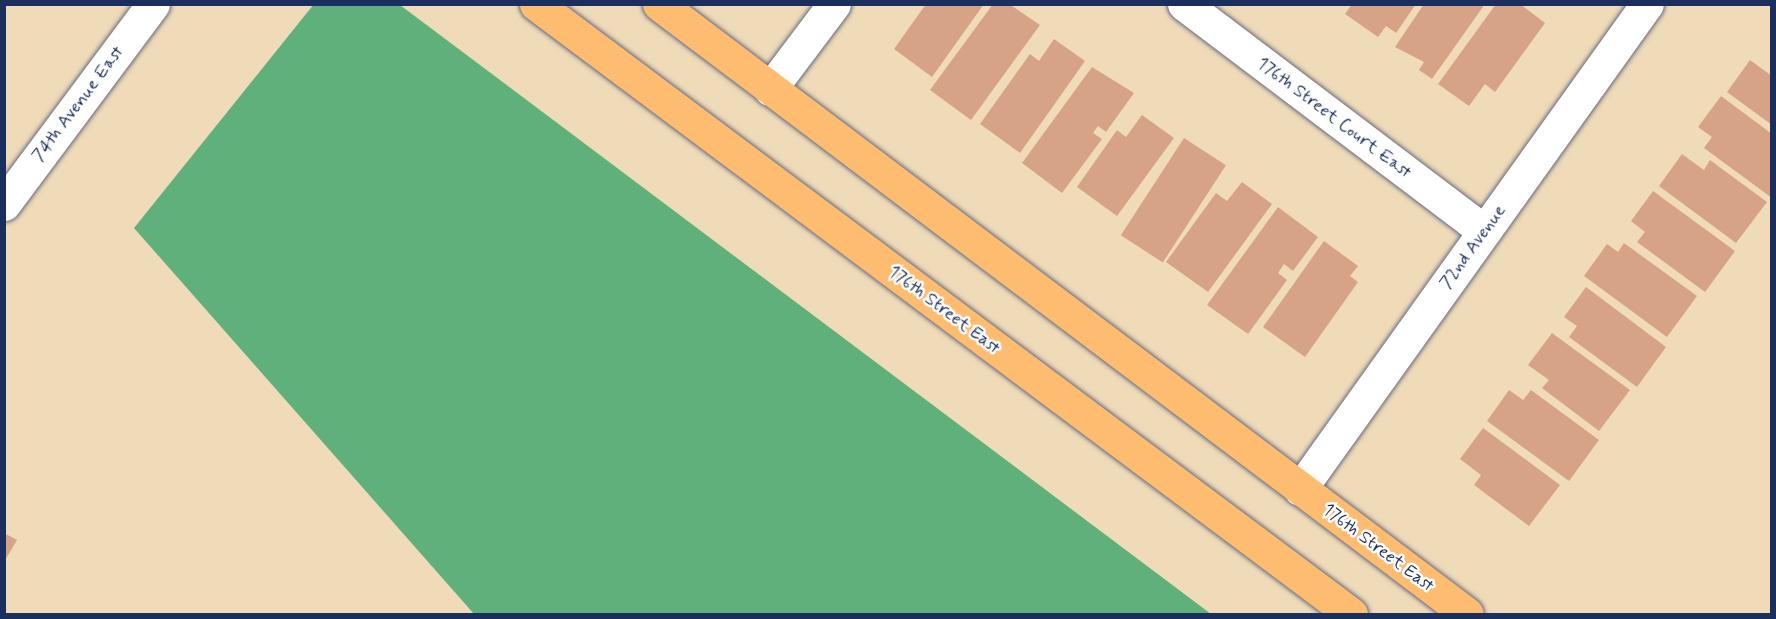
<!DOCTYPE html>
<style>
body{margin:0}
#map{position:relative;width:1776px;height:619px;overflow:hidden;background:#f0dbb9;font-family:Mynerve,sans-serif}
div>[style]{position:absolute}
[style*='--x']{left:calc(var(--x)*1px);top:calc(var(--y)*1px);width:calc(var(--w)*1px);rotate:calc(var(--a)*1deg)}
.forest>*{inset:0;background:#60b07b}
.building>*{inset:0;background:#d7a386;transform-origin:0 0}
.roads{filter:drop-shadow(0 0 2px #666b7e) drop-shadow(0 0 2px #666b7e)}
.minor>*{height:33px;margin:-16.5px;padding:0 16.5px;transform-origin:16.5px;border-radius:16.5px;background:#fff}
.major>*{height:33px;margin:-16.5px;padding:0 16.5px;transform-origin:16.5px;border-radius:16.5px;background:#fdbc6f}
span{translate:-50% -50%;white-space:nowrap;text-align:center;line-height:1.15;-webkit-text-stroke:5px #fff;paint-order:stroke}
.street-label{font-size:18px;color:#1b2f5e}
.frame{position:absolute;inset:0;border:6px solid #1b2f5e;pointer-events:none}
</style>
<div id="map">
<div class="forest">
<div style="clip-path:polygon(314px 4px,400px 5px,1211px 614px,474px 614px,134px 228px)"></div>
</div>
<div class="building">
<div style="clip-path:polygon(926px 4px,984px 4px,932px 77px,894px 49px)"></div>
<div style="clip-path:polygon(993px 4px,1009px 4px,1040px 25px,971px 120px,930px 90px)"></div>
<div style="clip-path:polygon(1352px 4px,1416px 4px,1396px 33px,1386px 26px,1378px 37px,1345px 14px)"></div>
<div style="clip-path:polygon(1424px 4px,1485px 4px,1432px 79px,1419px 70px,1424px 62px,1395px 47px)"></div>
<div style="clip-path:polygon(1496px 4px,1520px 4px,1545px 23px,1495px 92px,1485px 84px,1469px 106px,1438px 84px)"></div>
<div style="clip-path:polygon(1054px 39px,1085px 61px,1020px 153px,980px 124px,1030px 54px,1039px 61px)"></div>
<div style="clip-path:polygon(1750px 60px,1772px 76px,1772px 125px,1727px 92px)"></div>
<div style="clip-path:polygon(1092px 67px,1134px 93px,1106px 132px,1098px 126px,1093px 133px,1102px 139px,1062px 193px,1022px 163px)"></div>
<div style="clip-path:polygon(1721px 96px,1772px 134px,1772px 198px,1704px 148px,1712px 137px,1698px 127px)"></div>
<div style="clip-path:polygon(1142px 115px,1174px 138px,1117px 216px,1077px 187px,1117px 130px,1126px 137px)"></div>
<div style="left:1184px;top:138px;width:50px;height:116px;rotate:33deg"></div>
<div style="clip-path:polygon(1682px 154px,1704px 170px,1710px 160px,1767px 202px,1736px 243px,1659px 186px)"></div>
<div style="clip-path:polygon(1242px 182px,1272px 204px,1208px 292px,1166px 262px,1216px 193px,1227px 201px)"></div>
<div style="clip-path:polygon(1653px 191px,1735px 251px,1705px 292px,1637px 242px,1645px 232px,1631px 221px)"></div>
<div style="clip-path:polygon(1278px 207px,1318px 237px,1293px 271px,1284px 264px,1278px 273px,1287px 280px,1248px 334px,1207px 305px)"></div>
<div style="clip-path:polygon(1324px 241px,1358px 266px,1350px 276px,1358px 282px,1305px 357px,1263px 327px)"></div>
<div style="clip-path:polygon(1624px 243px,1697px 296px,1667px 337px,1584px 276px,1607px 244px,1618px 252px)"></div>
<div style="clip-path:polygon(1586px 287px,1666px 347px,1637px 387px,1569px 337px,1577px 326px,1564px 317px)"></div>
<div style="clip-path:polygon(1552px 333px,1630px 390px,1599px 431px,1542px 388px,1549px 380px,1528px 365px)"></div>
<div style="clip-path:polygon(1509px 390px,1523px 400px,1531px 390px,1599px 440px,1569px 481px,1487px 421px)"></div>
<div style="clip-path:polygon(1483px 428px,1560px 485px,1529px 526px,1474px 485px,1481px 475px,1460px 459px)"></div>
<div style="clip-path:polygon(4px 533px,17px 540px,4px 562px)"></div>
</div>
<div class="roads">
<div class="minor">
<div style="--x:1184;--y:4;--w:376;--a:37.1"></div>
<div style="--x:770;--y:89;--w:106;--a:-53"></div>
<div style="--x:4;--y:204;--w:249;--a:-53.3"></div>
<div style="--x:1300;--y:489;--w:596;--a:-54.42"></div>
</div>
<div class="major">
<div style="--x:536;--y:4;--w:1018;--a:36.81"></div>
<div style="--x:659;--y:4;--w:1012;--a:37.05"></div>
</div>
</div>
<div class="street-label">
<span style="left:78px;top:104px;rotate:-53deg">74th Avenue East</span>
<span style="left:1334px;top:118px;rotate:37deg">176th Street Court East</span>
<span style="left:1473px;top:247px;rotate:-54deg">72nd Avenue</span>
<span style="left:944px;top:310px;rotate:37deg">176th Street East</span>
<span style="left:1378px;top:548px;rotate:37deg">176th Street East</span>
</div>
<div class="frame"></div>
</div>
